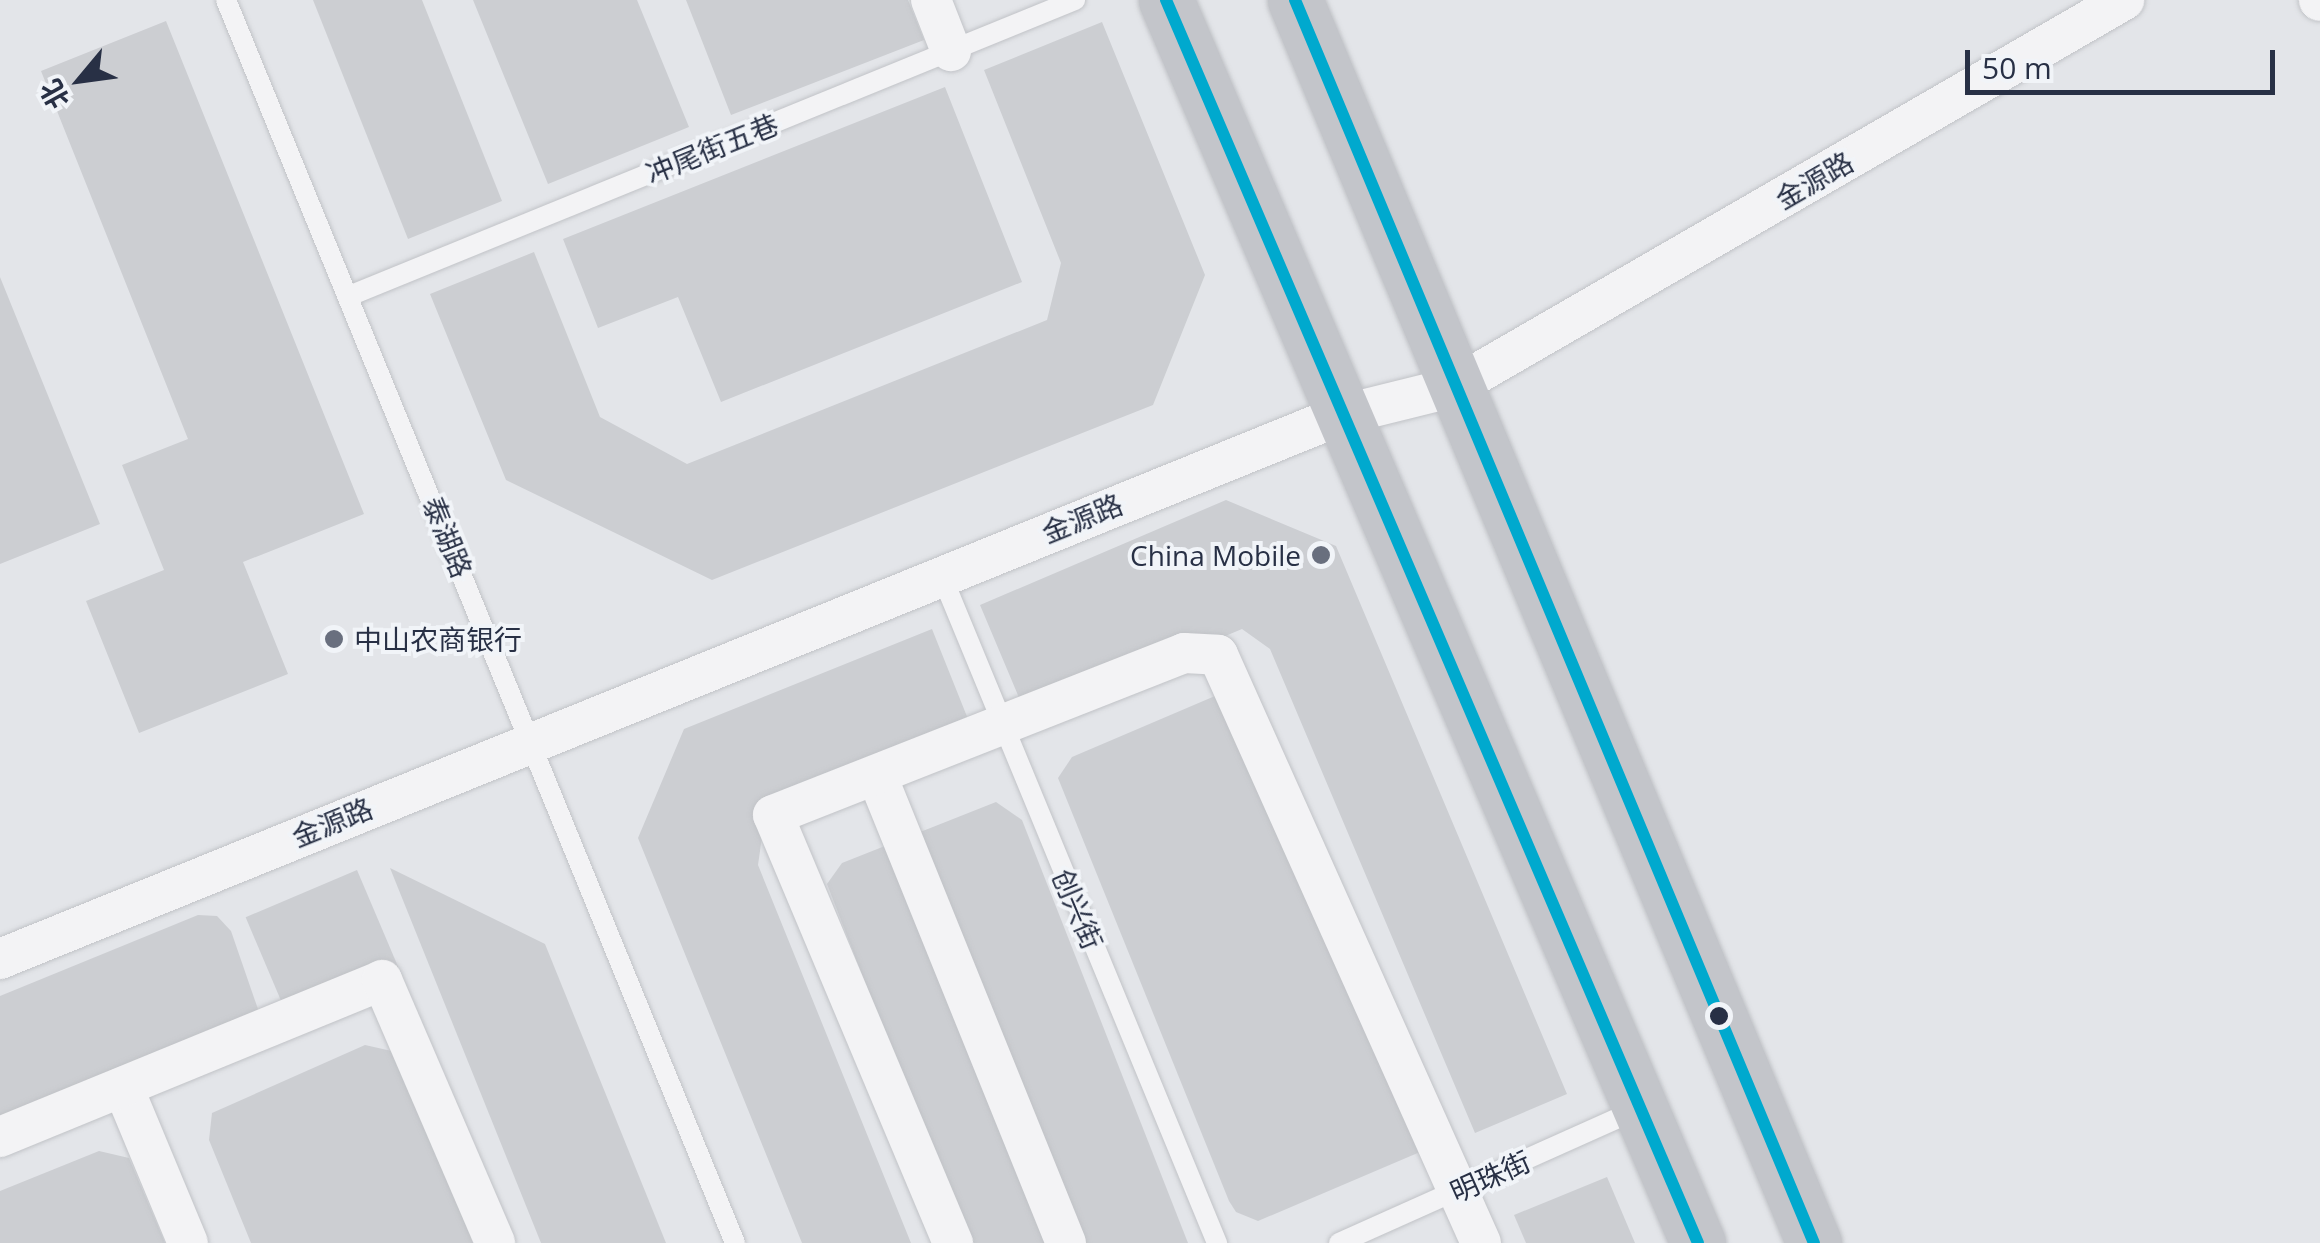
<!DOCTYPE html>
<meta charset="utf-8">
<style>
body{margin:0}
#map{position:relative;width:2320px;height:1243px;overflow:hidden;background:#e3e5e9;font-family:"Open Sans","Noto Sans SC",sans-serif}
div>[style]{position:absolute}
[style*='--x']{left:calc(var(--x)*1px);top:calc(var(--y)*1px);width:calc(var(--w)*1px);rotate:calc(var(--a)*1deg)}
.building>*{inset:0;background:#ccced2;transform-origin:0 0}
.roads{filter:drop-shadow(0 0 2px #c1c3c7) drop-shadow(0 0 2px #c1c3c7)}
.lane>*{height:20px;margin:-10px;padding:0 10px;transform-origin:10px;border-radius:10px;background:#f3f3f5}
.street>*{height:40px;margin:-20px;padding:0 20px;transform-origin:20px;border-radius:20px;background:#f3f3f5}
.secondary>*{height:55px;margin:-27.5px;padding:0 27.5px;transform-origin:27.5px;border-radius:27.5px;background:#c3c5ca}
.bus-1>*{height:12px;margin:-6px;padding:0 6px;transform-origin:6px;border-radius:6px;background:#00a9ce}
.dots>*{width:28px;height:28px;translate:-50% -50%;box-sizing:border-box;border:5px solid #f1f4f8;border-radius:50%}
span{translate:-50% -50%;white-space:nowrap;text-align:center;line-height:1.15;-webkit-text-stroke:8px #f1f4f8;paint-order:stroke}
.street-label{font-size:28px;color:#283045}
.poi-label{font-size:28px;color:#283045}
.right{translate:-100% -50%;text-align:right}
.left{translate:0 -50%;text-align:left}
.north{position:absolute;left:30px;top:30px;width:100px;height:100px;-webkit-text-stroke:8px #f1f4f8;paint-order:stroke;rotate:241deg;font-size:28px;font-weight:700;line-height:40px;text-align:center;color:#283045}
.north::after{content:'';display:block;margin:auto;width:35px;height:45px;background:#283045;clip-path:polygon(50% 0,100% 100%,50% 72%,0 100%)}
.scale{position:absolute;left:1965px;top:50px;width:310px;height:45px;box-sizing:border-box;border:5px solid #283045;border-top:0;padding-left:12px;font-size:30px;line-height:35px;white-space:nowrap;color:#283045;-webkit-text-stroke:8px #f1f4f8;paint-order:stroke}
</style>
<div id="map">
<div class="building">
<div style="clip-path:polygon(313px 0,422px 0,502px 201px,408px 239px)"></div>
<div style="clip-path:polygon(473px 0,637px 0,689px 127px,548px 184px)"></div>
<div style="clip-path:polygon(686px 0,908px 0,924px 40px,731px 115px)"></div>
<div style="clip-path:polygon(166px 21px,364px 514px,243px 562px,288px 674px,139px 733px,86px 601px,164px 570px,122px 465px,188px 439px,41px 71px)"></div>
<div style="clip-path:polygon(1102px 22px,1205px 275px,1153px 405px,712px 580px,506px 480px,430px 294px,534px 252px,600px 417px,687px 464px,1047px 320px,1061px 263px,984px 70px)"></div>
<div style="clip-path:polygon(945px 87px,1022px 282px,721px 402px,678px 297px,598px 328px,563px 239px)"></div>
<div style="clip-path:polygon(0 277px,100px 524px,0 564px)"></div>
<div style="clip-path:polygon(1226px 500px,1336px 546px,1567px 1094px,1475px 1133px,1270px 649px,1242px 629px,1028px 719px,980px 605px)"></div>
<div style="clip-path:polygon(932px 629px,978px 744px,763px 830px,758px 865px,911px 1243px,802px 1243px,638px 838px,684px 729px)"></div>
<div style="clip-path:polygon(1215px 696px,1420px 1152px,1258px 1221px,1236px 1212px,1229px 1201px,1058px 778px,1072px 757px)"></div>
<div style="clip-path:polygon(996px 802px,1022px 820px,1188px 1243px,966px 1243px,827px 884px,842px 863px)"></div>
<div style="clip-path:polygon(390px 868px,545px 944px,666px 1243px,541px 1243px)"></div>
<div style="left:357px;top:870px;width:112px;height:121px;rotate:67deg"></div>
<div style="clip-path:polygon(198px 915px,217px 916px,231px 931px,260px 1015px,0 1137px,0 996px)"></div>
<div style="clip-path:polygon(365px 1045px,396px 1052px,473px 1243px,251px 1243px,209px 1140px,212px 1113px)"></div>
<div style="clip-path:polygon(99px 1151px,129px 1158px,165px 1243px,0 1243px,0 1191px)"></div>
<div style="clip-path:polygon(1607px 1177px,1635px 1243px,1526px 1243px,1514px 1215px)"></div>
</div>
<div class="roads">
<div class="lane">
<div style="--x:226;--y:0;--w:1343;--a:67.73"></div>
<div style="--x:349;--y:296;--w:784;--a:-22.18"></div>
<div style="--x:941;--y:574;--w:724;--a:67.58"></div>
<div style="--x:1339;--y:1243;--w:328;--a:-24.1"></div>
</div>
<div class="street">
<div style="--x:931;--y:0;--w:55;--a:68.6"></div>
<div style="--x:2319;--y:0;--w:1;--a:45"></div>
<div style="--x:877;--y:776;--w:504;--a:67.97"></div>
<div style="--x:0;--y:959;--w:1447;--a:-22.08"></div>
<div style="--x:1341;--y:415;--w:116;--a:-13.9"></div>
<div style="--x:1454;--y:387;--w:774;--a:-30.01"></div>
<div style="--x:123;--y:1087;--w:169;--a:67.4"></div>
<div style="--x:0;--y:1137;--w:413;--a:-22.3"></div>
<div style="--x:382;--y:980;--w:286;--a:66.7"></div>
<div style="--x:953;--y:1243;--w:464;--a:-112.8"></div>
<div style="--x:773;--y:815;--w:442;--a:-21.5"></div>
<div style="--x:1184;--y:653;--w:34;--a:3"></div>
<div style="--x:1218;--y:655;--w:644;--a:65.9"></div>
</div>
<div class="secondary">
<div style="--x:1166;--y:0;--w:1352;--a:66.83"></div>
<div style="--x:1295;--y:0;--w:1347;--a:67.34"></div>
</div>
</div>
<div class="bus-1">
<div style="--x:1166;--y:0;--w:1352;--a:66.83"></div>
<div style="--x:1295;--y:0;--w:1347;--a:67.34"></div>
</div>
<div class="dots">
<div style="left:1321px;top:555px;background:#696f7e"></div>
<div style="left:334px;top:639px;background:#696f7e"></div>
<div style="left:1719px;top:1016px;background:#283045"></div>
</div>
<div class="street-label">
<span style="left:712px;top:148px;rotate:-22deg">冲尾街五巷</span>
<span style="left:1814px;top:180px;rotate:-30deg">金源路</span>
<span style="left:1082px;top:518px;rotate:-22deg">金源路</span>
<span style="left:448px;top:537px;rotate:68deg">泰湖路</span>
<span style="left:332px;top:822px;rotate:-22deg">金源路</span>
<span style="left:1078px;top:909px;rotate:67deg">创兴街</span>
<span style="left:1490px;top:1176px;rotate:-24deg">明珠街</span>
</div>
<div class="poi-label">
<span class="right" style="left:1301px;top:555px">China Mobile</span>
<span class="left" style="left:354px;top:639px">中山农商银行</span>
</div>
<div class="north">北</div>
<div class="scale">50 m</div>
</div>
